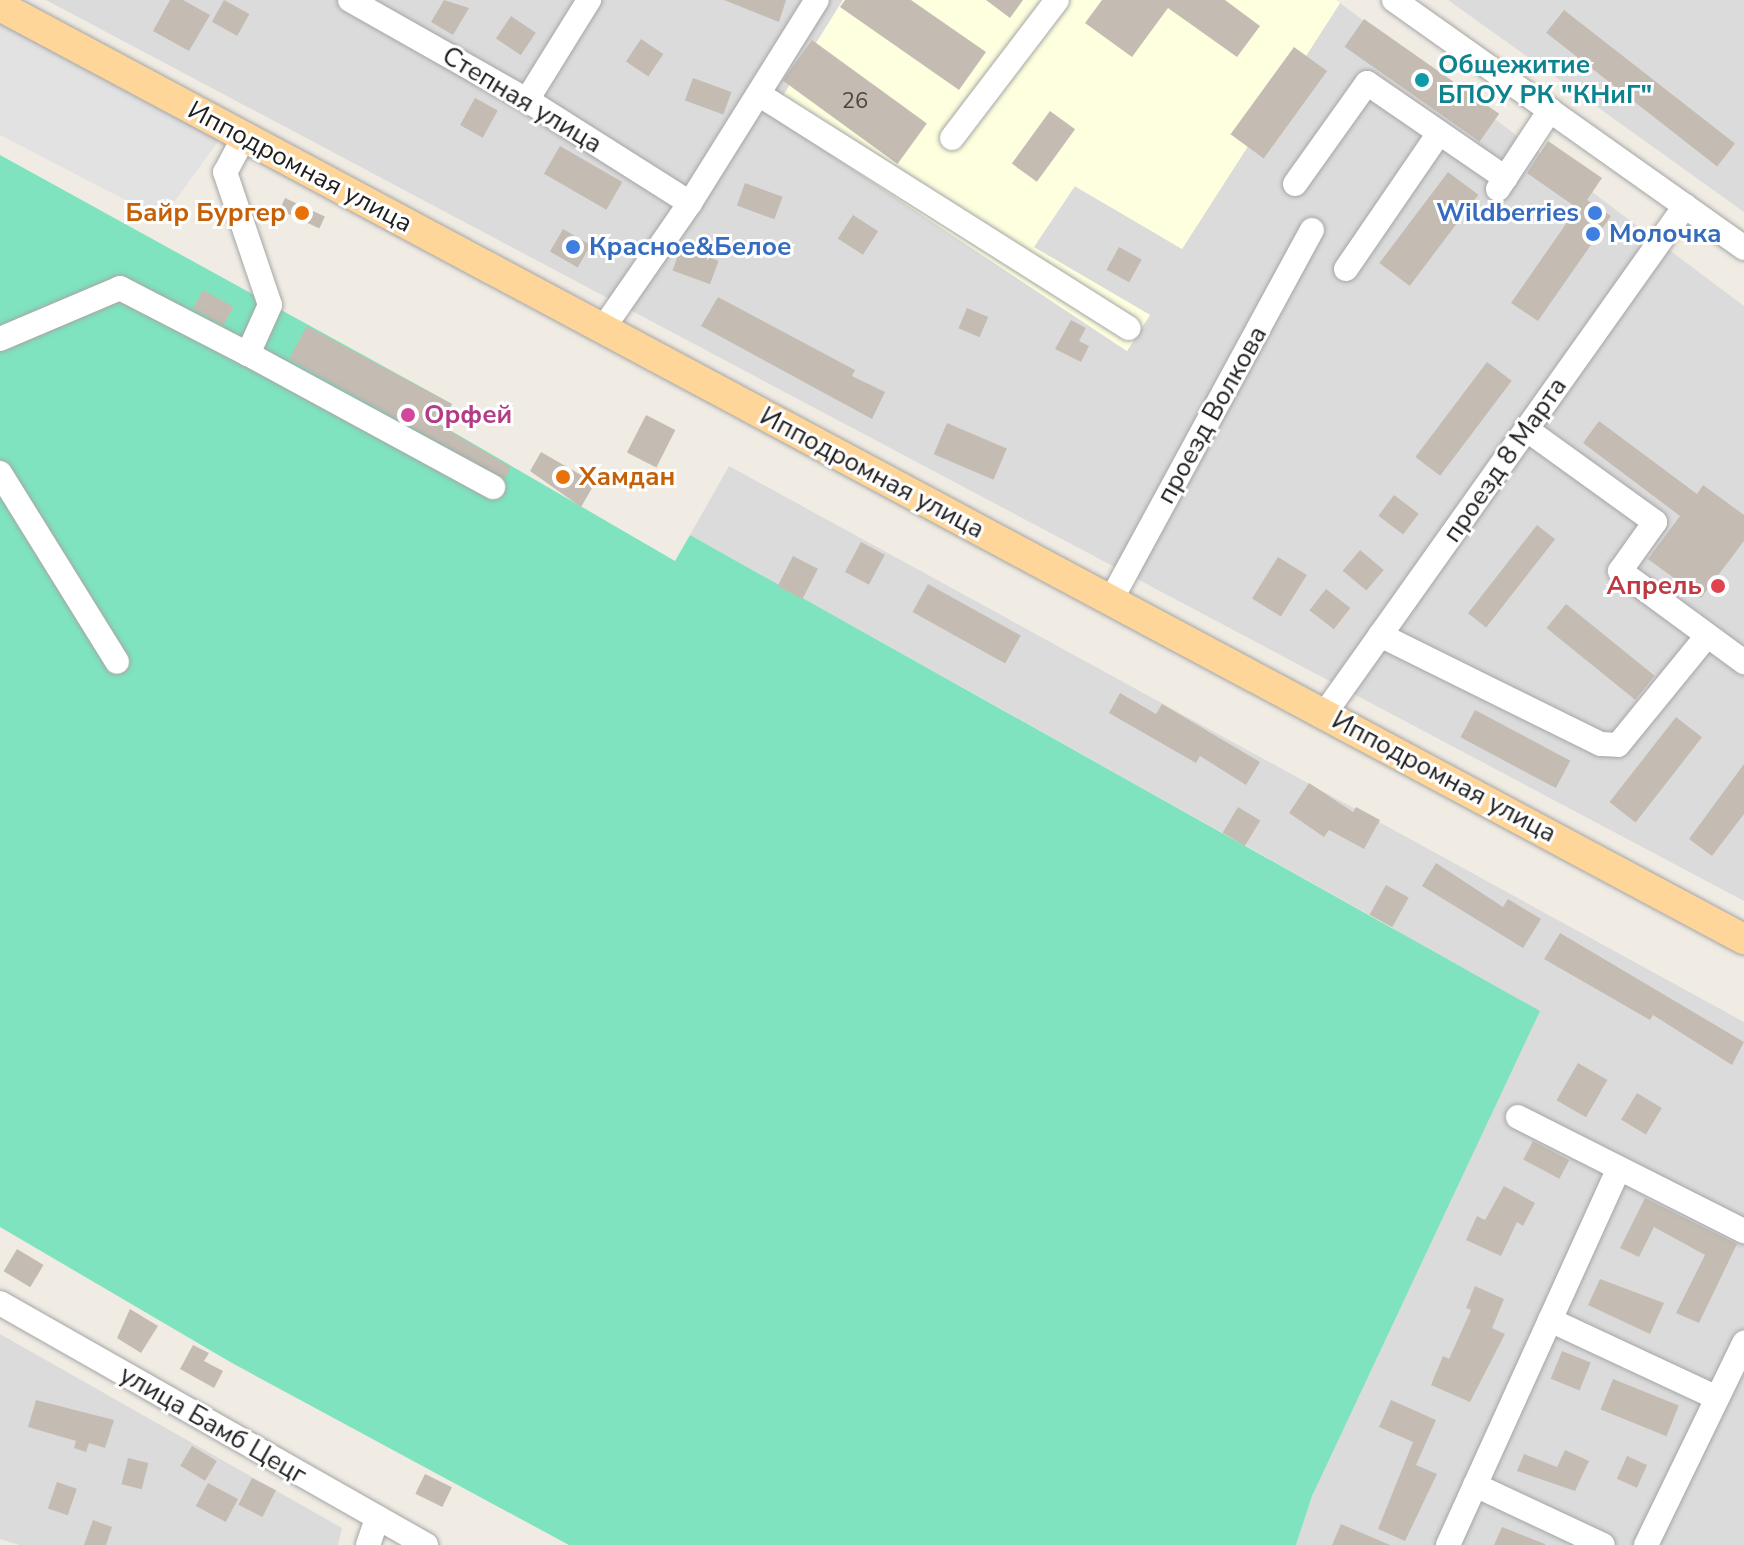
<!DOCTYPE html>
<meta charset="utf-8">
<style>
body{margin:0}
#map{position:relative;width:1744px;height:1545px;overflow:hidden;background:#f0ece4;font-family:"Nunito Sans",sans-serif}
div>[style]{position:absolute}
[style*='--x']{left:calc(var(--x)*1px);top:calc(var(--y)*1px);width:calc(var(--w)*1px);rotate:calc(var(--a)*1deg)}
.residential>*{inset:0;background:#dcdbdb}
.education>*{inset:0;background:#feffde}
.pitch>*{inset:0;background:#7ee3be}
.parking>*{inset:0;background:#e2e2e2}
.building>*{inset:0;background:#c4bcb3;transform-origin:0 0}
.roads{filter:drop-shadow(0 0 2px #a5a5a5) drop-shadow(0 0 2px #a5a5a5)}
.minor>*{height:24px;margin:-12px;padding:0 12px;transform-origin:12px;border-radius:12px;background:#fff}
.major>*{height:30px;margin:-15px;padding:0 15px;transform-origin:15px;border-radius:15px;background:#ffd69a}
.dots>*{width:22px;height:22px;translate:-50% -50%;box-sizing:border-box;border:4px solid #fff;border-radius:50%}
span{translate:-50% -50%;white-space:nowrap;text-align:center;line-height:1.15;-webkit-text-stroke:6px #fff;paint-order:stroke}
.number-label{font-size:22px;color:#484643}
.number-label span{-webkit-text-stroke-width:0}
.culture-label{font-size:26px;color:#0d838f;font-weight:700}
.left{translate:0 -50%;text-align:left}
.street-label{font-size:26px;color:#1e1e1e}
.food-label{font-size:26px;color:#c56008;font-weight:700}
.right{translate:-100% -50%;text-align:right}
.shop-label{font-size:26px;color:#366cbe;font-weight:700}
.hotel-label{font-size:26px;color:#b23c85;font-weight:700}
.health-label{font-size:26px;color:#be3a42;font-weight:700}
</style>
<div id="map">
<div class="residential">
<div style="clip-path:polygon(46px 0,843px 0,771px 115px,1127px 351px,1150px 315px,1033px 247px,1074px 186px,1182px 249px,1340px 3px,1744px 306px,1744px 901px)"></div>
<div style="clip-path:polygon(1448px 0,1744px 0,1744px 213px,1744px 212px)"></div>
<div style="clip-path:polygon(729px 466px,1744px 1022px,1744px 1545px,1296px 1545px,1312px 1496px,1393px 928px,690px 535px)"></div>
<div style="clip-path:polygon(0 1334px,342px 1528px,338px 1545px,19px 1545px,0 1539px)"></div>
</div>
<div class="education">
<div style="clip-path:polygon(843px 0,1336px 0,1340px 3px,1182px 249px,1075px 186px,1034px 247px,1150px 315px,1127px 351px,771px 115px)"></div>
</div>
<div class="pitch">
<div style="clip-path:polygon(0 155px,452px 404px,441px 425px,675px 561px,690px 535px,1540px 1011px,1312px 1496px,1296px 1545px,569px 1545px,232px 1363px,0 1227px)"></div>
</div>
<div class="parking">
<div style="clip-path:polygon(0 18px,221px 137px,162px 219px,0 135px)"></div>
</div>
<div class="building">
<div style="clip-path:polygon(170px 0,183px 0,210px 15px,189px 51px,153px 31px)"></div>
<div style="left:224px;top:0;width:29px;height:25px;rotate:29deg"></div>
<div style="clip-path:polygon(444px 0,469px 8px,453px 35px,431px 22px)"></div>
<div style="clip-path:polygon(724px 0,786px 0,779px 22px)"></div>
<div style="clip-path:polygon(845px 0,911px 0,986px 52px,959px 90px,840px 7px)"></div>
<div style="clip-path:polygon(986px 0,1023px 0,1010px 18px)"></div>
<div style="clip-path:polygon(1102px 0,1225px 0,1260px 26px,1237px 57px,1168px 8px,1132px 57px,1085px 23px)"></div>
<div style="left:1564px;top:10px;width:217px;height:29px;rotate:38deg"></div>
<div style="left:511px;top:16px;width:30px;height:27px;rotate:34deg"></div>
<div style="left:1364px;top:19px;width:165px;height:34px;rotate:35deg"></div>
<div style="left:641px;top:39px;width:27px;height:27px;rotate:34deg"></div>
<div style="left:812px;top:40px;width:142px;height:50px;rotate:36deg"></div>
<div style="left:1294px;top:47px;width:41px;height:108px;rotate:36deg"></div>
<div style="left:693px;top:78px;width:41px;height:24px;rotate:20deg"></div>
<div style="left:475px;top:98px;width:26px;height:31px;rotate:29deg"></div>
<div style="left:1050px;top:111px;width:31px;height:65px;rotate:36deg"></div>
<div style="clip-path:polygon(1548px 141px,1602px 178px,1587px 200px,1611px 216px,1538px 321px,1511px 303px,1577px 208px,1527px 173px)"></div>
<div style="left:560px;top:146px;width:72px;height:32px;rotate:30deg"></div>
<div style="left:1448px;top:172px;width:38px;height:114px;rotate:37deg"></div>
<div style="left:745px;top:183px;width:40px;height:24px;rotate:20deg"></div>
<div style="left:285px;top:198px;width:44px;height:13px;rotate:25deg"></div>
<div style="left:853px;top:215px;width:30px;height:28px;rotate:33deg"></div>
<div style="left:563px;top:229px;width:32px;height:26px;rotate:30deg"></div>
<div style="left:681px;top:247px;width:40px;height:25px;rotate:20deg"></div>
<div style="left:1119px;top:247px;width:26px;height:26px;rotate:29deg"></div>
<div style="left:203px;top:290px;width:35px;height:21px;rotate:29deg"></div>
<div style="clip-path:polygon(718px 297px,855px 370px,852px 376px,885px 392px,872px 419px,701px 326px)"></div>
<div style="left:967px;top:308px;width:23px;height:22px;rotate:23deg"></div>
<div style="clip-path:polygon(1071px 320px,1086px 328px,1079px 341px,1089px 346px,1081px 362px,1055px 349px)"></div>
<div style="clip-path:polygon(307px 326px,452px 404px,440px 425px,511px 467px,505px 479px,289px 359px)"></div>
<div style="left:1487px;top:362px;width:31px;height:119px;rotate:37deg"></div>
<div style="left:646px;top:415px;width:33px;height:42px;rotate:27deg"></div>
<div style="clip-path:polygon(1599px 421px,1697px 494px,1703px 485px,1744px 515px,1744px 541px,1701px 598px,1648px 559px,1680px 516px,1583px 443px)"></div>
<div style="left:947px;top:423px;width:65px;height:34px;rotate:23deg"></div>
<div style="clip-path:polygon(541px 452px,595px 483px,581px 507px,530px 471px)"></div>
<div style="left:1394px;top:495px;width:31px;height:26px;rotate:37deg"></div>
<div style="left:1537px;top:525px;width:23px;height:112px;rotate:38deg"></div>
<div style="left:861px;top:542px;width:27px;height:34px;rotate:28deg"></div>
<div style="left:1360px;top:550px;width:31px;height:27px;rotate:40deg"></div>
<div style="left:793px;top:556px;width:28px;height:34px;rotate:27deg"></div>
<div style="left:1278px;top:557px;width:34px;height:49px;rotate:32deg"></div>
<div style="left:928px;top:584px;width:106px;height:32px;rotate:29deg"></div>
<div style="left:1326px;top:589px;width:31px;height:27px;rotate:38deg"></div>
<div style="left:1566px;top:604px;width:114px;height:31px;rotate:39deg"></div>
<div style="clip-path:polygon(1120px 693px,1156px 714px,1162px 704px,1260px 762px,1246px 785px,1200px 756px,1196px 763px,1109px 713px)"></div>
<div style="left:1475px;top:710px;width:108px;height:31px;rotate:28deg"></div>
<div style="left:1676px;top:717px;width:33px;height:108px;rotate:38deg"></div>
<div style="clip-path:polygon(1744px 764px,1744px 814px,1712px 856px,1689px 839px)"></div>
<div style="clip-path:polygon(1309px 783px,1353px 812px,1356px 807px,1380px 820px,1364px 849px,1329px 830px,1324px 837px,1289px 813px)"></div>
<div style="left:1238px;top:807px;width:26px;height:30px;rotate:31deg"></div>
<div style="clip-path:polygon(1436px 863px,1503px 907px,1508px 899px,1541px 919px,1523px 948px,1422px 886px)"></div>
<div style="left:1386px;top:885px;width:26px;height:34px;rotate:29deg"></div>
<div style="clip-path:polygon(1560px 933px,1744px 1042px,1732px 1065px,1653px 1015px,1650px 1020px,1544px 959px)"></div>
<div style="left:1578px;top:1063px;width:34px;height:43px;rotate:30deg"></div>
<div style="left:1637px;top:1093px;width:29px;height:31px;rotate:31deg"></div>
<div style="left:1533px;top:1141px;width:41px;height:21px;rotate:28deg"></div>
<div style="clip-path:polygon(1504px 1186px,1535px 1203px,1523px 1226px,1517px 1222px,1501px 1256px,1466px 1240px,1477px 1216px,1485px 1220px)"></div>
<div style="clip-path:polygon(1645px 1198px,1737px 1244px,1699px 1323px,1676px 1313px,1705px 1255px,1654px 1227px,1639px 1257px,1620px 1248px)"></div>
<div style="left:17px;top:1249px;width:31px;height:26px;rotate:31deg"></div>
<div style="clip-path:polygon(1600px 1279px,1664px 1303px,1650px 1334px,1588px 1305px)"></div>
<div style="clip-path:polygon(1475px 1286px,1504px 1299px,1492px 1328px,1505px 1334px,1470px 1402px,1431px 1385px,1443px 1356px,1449px 1359px,1471px 1310px,1466px 1308px)"></div>
<div style="clip-path:polygon(130px 1309px,158px 1326px,141px 1353px,117px 1338px)"></div>
<div style="clip-path:polygon(193px 1345px,209px 1353px,204px 1361px,223px 1371px,214px 1388px,180px 1369px)"></div>
<div style="left:1562px;top:1351px;width:31px;height:30px;rotate:22deg"></div>
<div style="left:1613px;top:1379px;width:71px;height:33px;rotate:22deg"></div>
<div style="clip-path:polygon(36px 1400px,114px 1420px,105px 1448px,89px 1443px,86px 1452px,74px 1448px,76px 1441px,28px 1427px)"></div>
<div style="clip-path:polygon(1391px 1400px,1436px 1420px,1416px 1465px,1437px 1474px,1405px 1541px,1378px 1529px,1413px 1442px,1379px 1427px)"></div>
<div style="left:192px;top:1446px;width:29px;height:23px;rotate:31deg"></div>
<div style="clip-path:polygon(1565px 1450px,1589px 1461px,1575px 1491px,1517px 1471px,1524px 1454px,1557px 1467px)"></div>
<div style="left:1627px;top:1456px;width:22px;height:25px;rotate:24deg"></div>
<div style="left:128px;top:1458px;width:21px;height:27px;rotate:14deg"></div>
<div style="left:425px;top:1474px;width:30px;height:22px;rotate:26deg"></div>
<div style="left:252px;top:1478px;width:27px;height:30px;rotate:27deg"></div>
<div style="left:57px;top:1482px;width:21px;height:28px;rotate:19deg"></div>
<div style="left:208px;top:1483px;width:34px;height:26px;rotate:28deg"></div>
<div style="clip-path:polygon(93px 1520px,112px 1527px,106px 1545px,84px 1545px)"></div>
<div style="clip-path:polygon(1341px 1524px,1390px 1545px,1332px 1545px)"></div>
<div style="clip-path:polygon(1502px 1527px,1545px 1544px,1545px 1545px,1494px 1545px)"></div>
</div>
<div class="roads">
<div class="minor">
<div style="--x:350;--y:0;--w:203;--a:29.5"></div>
<div style="--x:527;--y:100;--w:193;--a:32.3"></div>
<div style="--x:1394;--y:0;--w:429;--a:35.3"></div>
<div style="--x:760;--y:95;--w:436;--a:32.3"></div>
<div style="--x:527;--y:100;--w:118;--a:-58.2"></div>
<div style="--x:244;--y:137;--w:40;--a:118"></div>
<div style="--x:225;--y:172;--w:140;--a:71.3"></div>
<div style="--x:270;--y:305;--w:54;--a:114.2"></div>
<div style="--x:248;--y:354;--w:279;--a:28.5"></div>
<div style="--x:952;--y:138;--w:173;--a:-52.7"></div>
<div style="--x:1295;--y:184;--w:124;--a:-54.5"></div>
<div style="--x:1367;--y:83;--w:168;--a:34.5"></div>
<div style="--x:1498;--y:189;--w:95;--a:-56.6"></div>
<div style="--x:1346;--y:269;--w:165;--a:-55.6"></div>
<div style="--x:602;--y:330;--w:155;--a:-55.3"></div>
<div style="--x:690;--y:203;--w:239;--a:-58"></div>
<div style="--x:0;--y:339;--w:130;--a:-23"></div>
<div style="--x:120;--y:288;--w:144;--a:27.3"></div>
<div style="--x:1526;--y:429;--w:159;--a:35.8"></div>
<div style="--x:1655;--y:522;--w:60;--a:125.5"></div>
<div style="--x:1620;--y:571;--w:154;--a:36.3"></div>
<div style="--x:0;--y:473;--w:222;--a:58.2"></div>
<div style="--x:1111;--y:600;--w:421;--a:-61.5"></div>
<div style="--x:1380;--y:635;--w:246;--a:26.3"></div>
<div style="--x:1601;--y:744;--w:17;--a:3"></div>
<div style="--x:1618;--y:745;--w:141;--a:-50.8"></div>
<div style="--x:1325;--y:713;--w:622;--a:-54.62"></div>
<div style="--x:1518;--y:1117;--w:253;--a:26.8"></div>
<div style="--x:0;--y:1303;--w:490;--a:29.6"></div>
<div style="--x:1550;--y:1320;--w:184;--a:25"></div>
<div style="--x:1475;--y:1485;--w:141;--a:25.1"></div>
<div style="--x:368;--y:1545;--w:28;--a:-71"></div>
<div style="--x:1448;--y:1545;--w:412;--a:-65.6"></div>
<div style="--x:1646;--y:1545;--w:225;--a:-64.1"></div>
</div>
<div class="major">
<div style="--x:0;--y:6;--w:1978;--a:28.15"></div>
</div>
</div>
<div class="dots">
<div style="left:1422px;top:80px;background:#0f9aa8"></div>
<div style="left:302px;top:213px;background:#e8710a"></div>
<div style="left:1595px;top:213px;background:#3f7fe0"></div>
<div style="left:1593px;top:234px;background:#3f7fe0"></div>
<div style="left:573px;top:247px;background:#3f7fe0"></div>
<div style="left:408px;top:415px;background:#d1479c"></div>
<div style="left:563px;top:477px;background:#e8710a"></div>
<div style="left:1718px;top:586px;background:#e0444e"></div>
</div>
<div class="number-label">
<span style="left:855px;top:102px">26</span>
</div>
<div class="culture-label">
<span class="left" style="left:1438px;top:80px">Общежитие<br>БПОУ РК "КНиГ"</span>
</div>
<div class="street-label">
<span style="left:522px;top:100px;rotate:31deg">Степная улица</span>
<span style="left:300px;top:167px;rotate:28deg">Ипподромная улица</span>
<span style="left:1212px;top:415px;rotate:-61deg">проезд Волкова</span>
<span style="left:1505px;top:460px;rotate:-55deg">проезд 8 Марта</span>
<span style="left:872px;top:473px;rotate:28deg">Ипподромная улица</span>
<span style="left:1444px;top:777px;rotate:28deg">Ипподромная улица</span>
<span style="left:213px;top:1425px;rotate:30deg">улица Бамб Цецг</span>
</div>
<div class="food-label">
<span class="right" style="left:286px;top:213px">Байр Бургер</span>
<span class="left" style="left:579px;top:477px">Хамдан</span>
</div>
<div class="shop-label">
<span class="right" style="left:1579px;top:213px">Wildberries</span>
<span class="left" style="left:1609px;top:234px">Молочка</span>
<span class="left" style="left:589px;top:247px">Красное&amp;Белое</span>
</div>
<div class="hotel-label">
<span class="left" style="left:424px;top:415px">Орфей</span>
</div>
<div class="health-label">
<span class="right" style="left:1702px;top:586px">Апрель</span>
</div>
</div>
